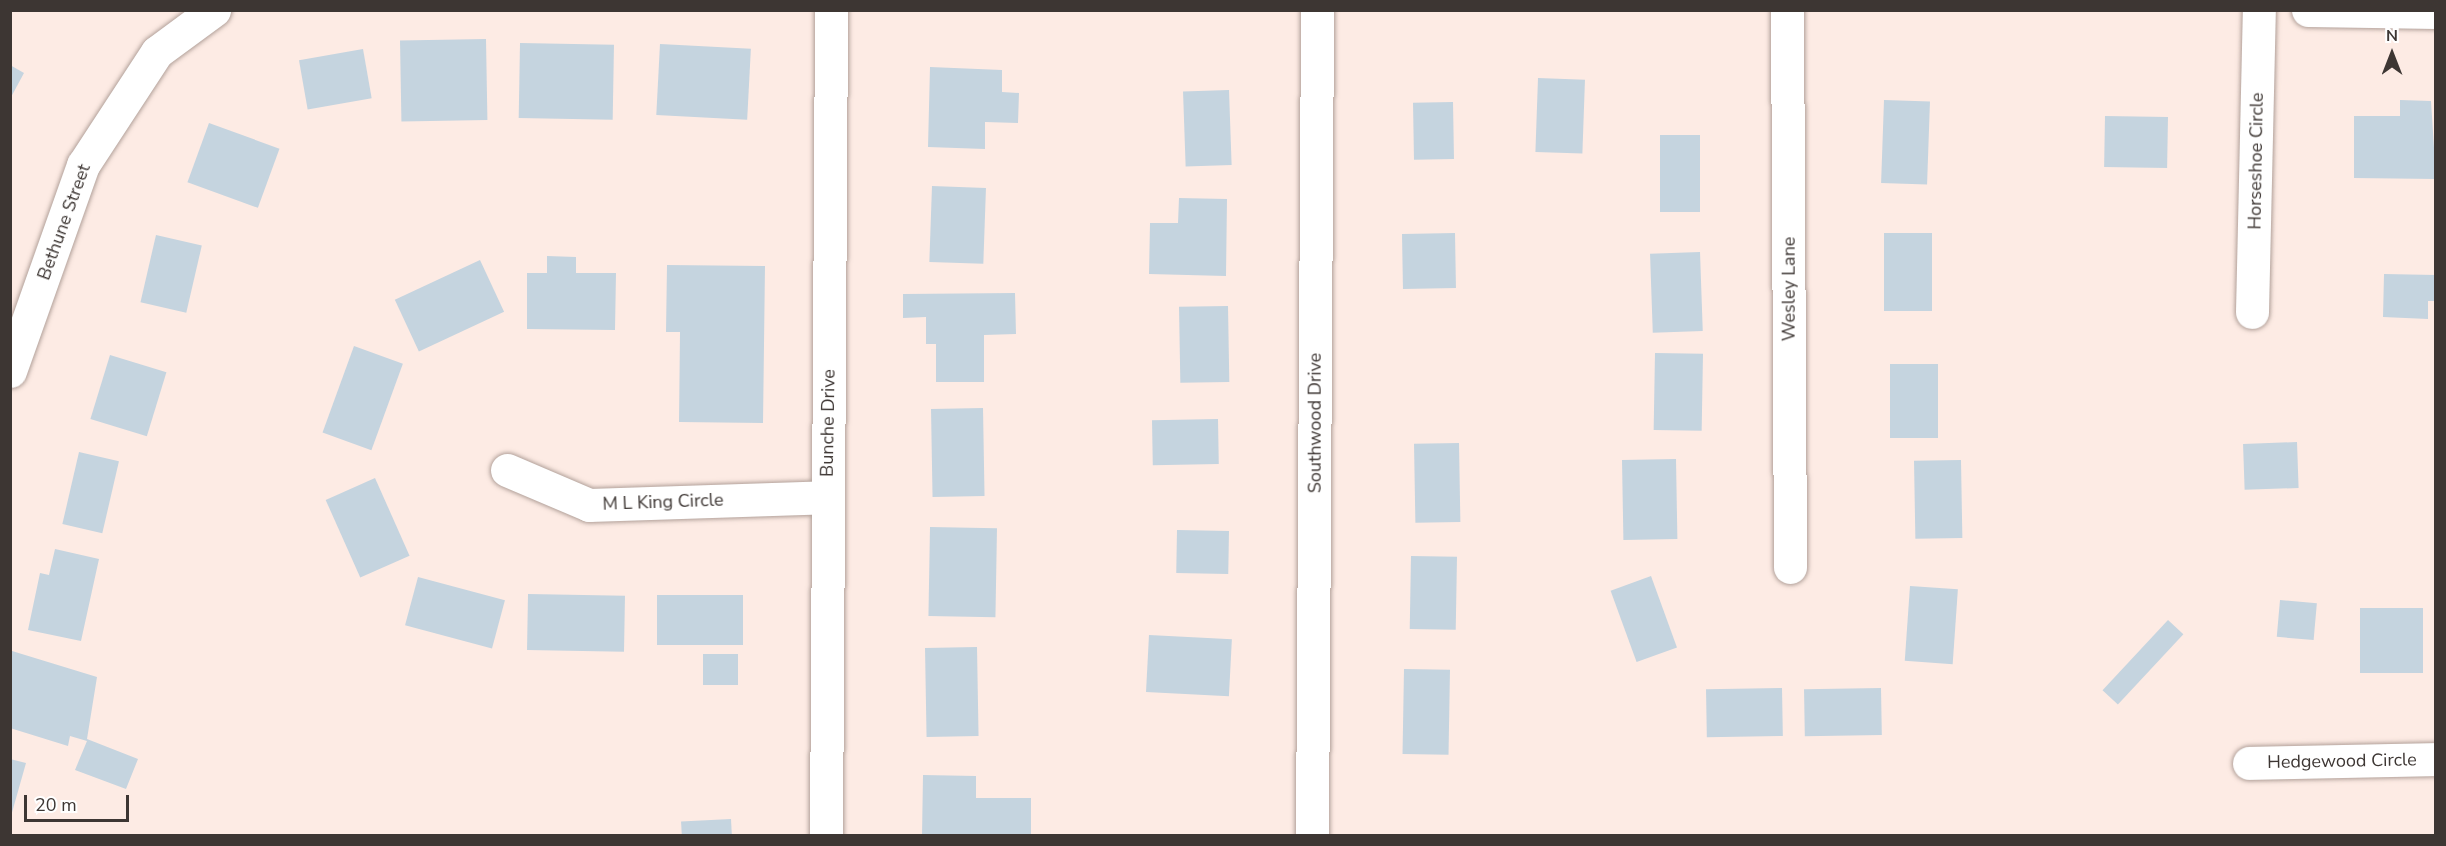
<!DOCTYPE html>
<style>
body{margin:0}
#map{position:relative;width:2446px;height:846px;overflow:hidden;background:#fdebe4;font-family:"Nunito Sans",sans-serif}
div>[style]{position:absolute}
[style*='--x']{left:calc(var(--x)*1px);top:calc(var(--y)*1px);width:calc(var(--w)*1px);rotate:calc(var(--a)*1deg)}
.building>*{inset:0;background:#c5d4df;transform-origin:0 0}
.roads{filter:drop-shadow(0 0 2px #b2a19a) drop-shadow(0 0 2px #b2a19a)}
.minor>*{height:33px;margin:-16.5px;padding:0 16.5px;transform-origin:16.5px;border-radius:16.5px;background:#fff}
span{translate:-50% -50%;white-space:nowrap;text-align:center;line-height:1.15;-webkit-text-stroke:4.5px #fff;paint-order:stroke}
.street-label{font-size:18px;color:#3d3633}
.frame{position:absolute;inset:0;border:12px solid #3d3633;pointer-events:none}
.north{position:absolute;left:2362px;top:24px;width:60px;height:60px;-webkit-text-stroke:4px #fff;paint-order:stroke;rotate:0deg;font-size:16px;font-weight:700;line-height:24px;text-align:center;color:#3d3633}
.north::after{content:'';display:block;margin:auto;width:21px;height:27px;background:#3d3633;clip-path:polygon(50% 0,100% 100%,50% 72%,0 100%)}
.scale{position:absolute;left:24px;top:795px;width:105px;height:27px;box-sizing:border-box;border:3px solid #3d3633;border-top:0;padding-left:8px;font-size:18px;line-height:21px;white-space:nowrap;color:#3d3633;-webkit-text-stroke:4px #fff;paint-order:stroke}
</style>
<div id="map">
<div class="building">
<div style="left:486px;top:39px;width:81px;height:86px;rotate:89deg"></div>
<div style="left:520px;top:43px;width:94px;height:75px;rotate:1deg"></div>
<div style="left:660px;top:44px;width:91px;height:71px;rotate:3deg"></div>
<div style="left:363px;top:49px;width:50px;height:65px;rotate:80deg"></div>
<div style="clip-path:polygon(10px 65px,24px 73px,10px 99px)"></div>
<div style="clip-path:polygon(930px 67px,1002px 70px,1002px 92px,1019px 93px,1018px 123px,985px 122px,985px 149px,928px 147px)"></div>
<div style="left:1538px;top:78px;width:47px;height:74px;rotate:2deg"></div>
<div style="left:1229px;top:90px;width:75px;height:46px;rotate:88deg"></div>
<div style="left:1884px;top:100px;width:46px;height:83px;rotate:2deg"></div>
<div style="clip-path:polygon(2400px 100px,2431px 101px,2436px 179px,2354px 178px,2354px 116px,2400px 116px)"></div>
<div style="left:1453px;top:102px;width:57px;height:40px;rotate:89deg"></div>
<div style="left:2105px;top:116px;width:63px;height:51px;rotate:1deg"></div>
<div style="left:209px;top:123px;width:75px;height:63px;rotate:20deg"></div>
<div style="left:1660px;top:135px;width:40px;height:77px"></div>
<div style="left:932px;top:186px;width:54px;height:76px;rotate:2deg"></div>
<div style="clip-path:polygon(1179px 198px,1227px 199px,1226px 276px,1149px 274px,1150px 223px,1178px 223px)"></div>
<div style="left:1455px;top:233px;width:55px;height:53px;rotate:89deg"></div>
<div style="left:1884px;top:233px;width:48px;height:78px"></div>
<div style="left:156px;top:235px;width:47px;height:69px;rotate:13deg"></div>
<div style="left:1700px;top:252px;width:79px;height:50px;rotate:88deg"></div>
<div style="clip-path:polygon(547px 256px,576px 257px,576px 273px,616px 273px,615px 330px,527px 329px,527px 273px,547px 273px)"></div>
<div style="left:480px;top:260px;width:57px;height:94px;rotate:65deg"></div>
<div style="clip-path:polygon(667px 265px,765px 266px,763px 423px,679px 422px,680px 332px,666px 332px)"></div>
<div style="clip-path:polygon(2384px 274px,2436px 275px,2436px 301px,2428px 301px,2428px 319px,2383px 317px)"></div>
<div style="clip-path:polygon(1015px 293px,1016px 334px,984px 335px,984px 382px,936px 382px,936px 344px,926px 344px,926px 317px,903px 318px,903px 294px)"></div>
<div style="left:1228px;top:306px;width:76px;height:49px;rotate:89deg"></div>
<div style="left:354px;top:346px;width:52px;height:92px;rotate:20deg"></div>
<div style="left:1655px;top:353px;width:48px;height:77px;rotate:1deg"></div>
<div style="left:110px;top:355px;width:59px;height:67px;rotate:17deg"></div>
<div style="left:1890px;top:364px;width:48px;height:74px"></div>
<div style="left:983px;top:408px;width:88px;height:52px;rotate:89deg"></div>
<div style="left:1218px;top:419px;width:45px;height:66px;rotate:89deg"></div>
<div style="left:2297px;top:442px;width:46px;height:54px;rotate:88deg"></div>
<div style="left:1459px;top:443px;width:79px;height:45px;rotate:89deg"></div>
<div style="left:79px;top:452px;width:41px;height:74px;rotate:13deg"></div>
<div style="left:1676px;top:459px;width:80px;height:54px;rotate:89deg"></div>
<div style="left:1961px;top:460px;width:78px;height:47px;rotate:89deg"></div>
<div style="left:375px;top:478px;width:85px;height:54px;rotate:66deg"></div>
<div style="left:930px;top:527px;width:67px;height:89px;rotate:1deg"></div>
<div style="left:1177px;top:530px;width:52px;height:43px;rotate:1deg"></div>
<div style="clip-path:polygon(55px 549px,99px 559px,81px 641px,28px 630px,40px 573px,49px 575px)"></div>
<div style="left:1411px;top:556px;width:46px;height:73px;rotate:1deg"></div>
<div style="left:1651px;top:576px;width:76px;height:43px;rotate:70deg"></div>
<div style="left:418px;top:577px;width:90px;height:50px;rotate:15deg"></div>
<div style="left:1910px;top:586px;width:48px;height:75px;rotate:4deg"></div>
<div style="left:528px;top:594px;width:97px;height:56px;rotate:1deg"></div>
<div style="left:657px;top:595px;width:86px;height:50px"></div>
<div style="left:2280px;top:600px;width:37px;height:37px;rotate:5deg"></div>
<div style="left:2423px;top:608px;width:65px;height:63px;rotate:90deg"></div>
<div style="left:2168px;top:620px;width:21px;height:96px;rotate:43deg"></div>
<div style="left:1149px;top:635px;width:83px;height:57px;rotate:3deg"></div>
<div style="left:977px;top:647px;width:89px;height:52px;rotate:89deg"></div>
<div style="clip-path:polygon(12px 651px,97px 677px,87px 739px,138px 759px,126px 789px,75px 770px,87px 741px,70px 736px,68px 746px,10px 728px)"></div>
<div style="left:703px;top:654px;width:35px;height:31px"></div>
<div style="left:1404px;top:669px;width:46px;height:85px;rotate:1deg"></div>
<div style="left:1782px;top:688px;width:48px;height:76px;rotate:89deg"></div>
<div style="left:1881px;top:688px;width:47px;height:77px;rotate:89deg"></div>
<div style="clip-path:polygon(10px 759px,26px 763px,11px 816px,10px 816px)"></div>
<div style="clip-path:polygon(923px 775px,976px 776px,976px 798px,1031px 798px,1031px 836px,922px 836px)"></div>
<div style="left:731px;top:819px;width:17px;height:50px;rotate:87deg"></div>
</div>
<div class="roads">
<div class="minor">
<div style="--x:1787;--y:10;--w:557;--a:89.69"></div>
<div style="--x:2308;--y:10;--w:128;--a:0.9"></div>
<div style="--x:2252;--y:312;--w:302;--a:-88.7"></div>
<div style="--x:10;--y:371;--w:219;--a:-70.5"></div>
<div style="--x:83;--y:165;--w:135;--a:-56.8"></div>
<div style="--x:157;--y:52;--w:71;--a:-36.4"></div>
<div style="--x:507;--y:470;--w:89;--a:23.1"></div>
<div style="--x:589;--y:505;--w:237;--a:-1.9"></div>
<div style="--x:2249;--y:763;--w:187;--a:-1.2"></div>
<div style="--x:826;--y:836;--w:826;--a:-89.65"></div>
<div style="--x:1312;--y:836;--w:826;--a:-89.65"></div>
</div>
</div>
<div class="street-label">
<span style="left:2256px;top:161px;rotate:-89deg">Horseshoe Circle</span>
<span style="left:64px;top:222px;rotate:-70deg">Bethune Street</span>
<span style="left:1789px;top:289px;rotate:-90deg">Wesley Lane</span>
<span style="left:828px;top:423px;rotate:-89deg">Bunche Drive</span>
<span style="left:1315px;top:423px;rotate:-90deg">Southwood Drive</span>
<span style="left:663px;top:502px;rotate:-2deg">M L King Circle</span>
<span style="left:2342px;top:761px;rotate:-1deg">Hedgewood Circle</span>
</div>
<div class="frame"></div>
<div class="north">N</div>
<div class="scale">20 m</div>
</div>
